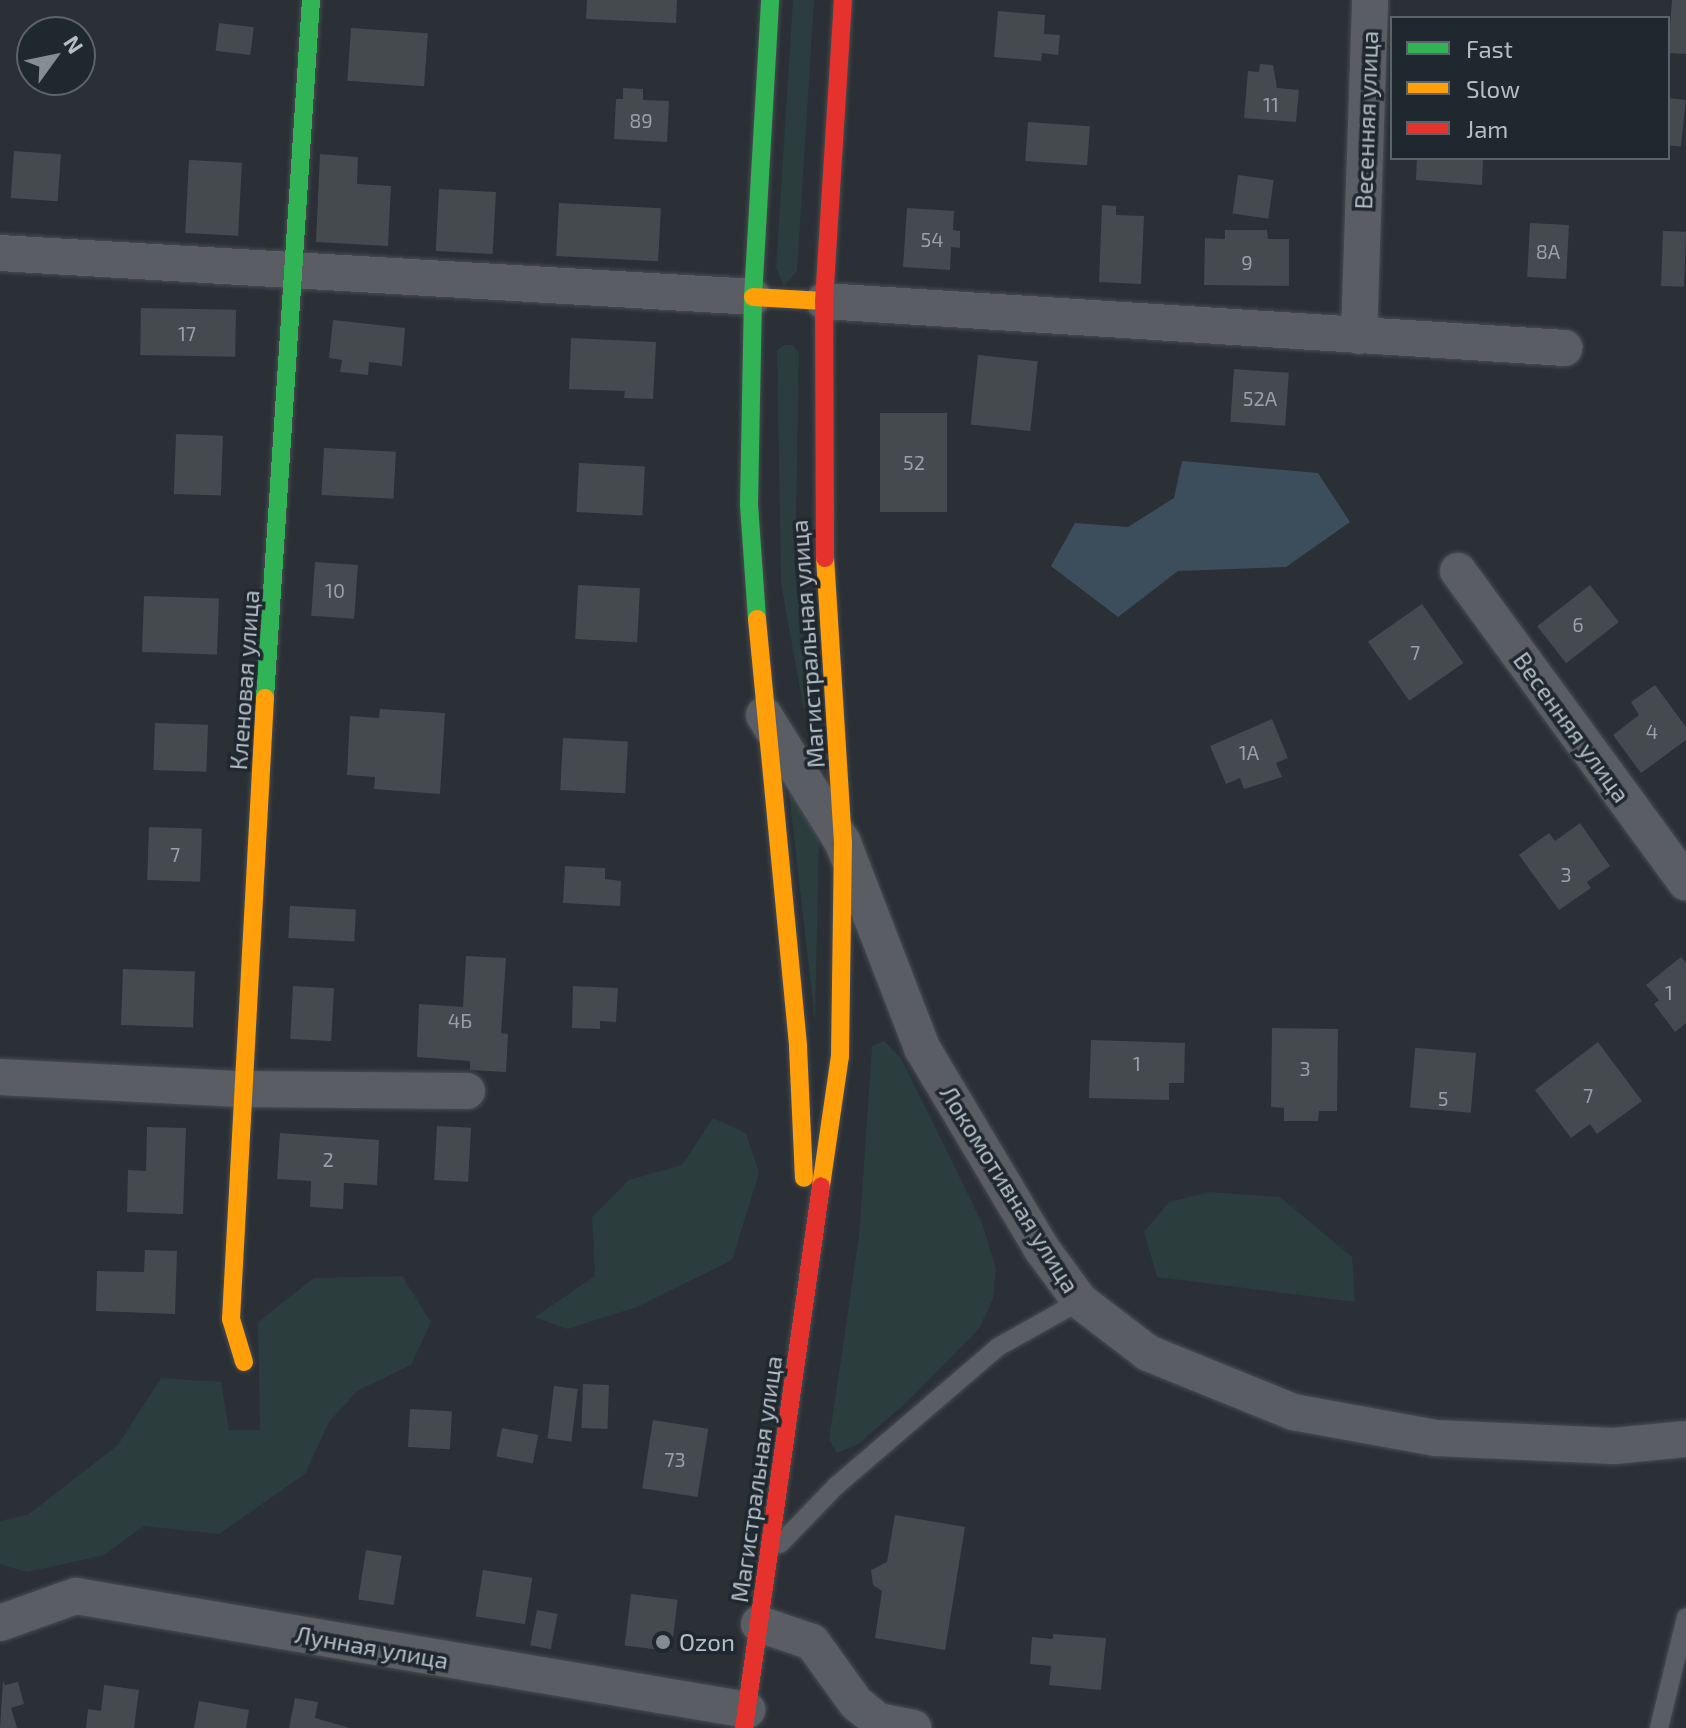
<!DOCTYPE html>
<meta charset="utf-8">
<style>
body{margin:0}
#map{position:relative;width:1686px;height:1728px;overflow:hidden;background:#2a3036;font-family:"Exo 2",sans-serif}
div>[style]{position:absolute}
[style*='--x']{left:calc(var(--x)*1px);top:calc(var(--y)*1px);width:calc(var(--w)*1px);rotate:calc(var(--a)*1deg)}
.green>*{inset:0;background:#2b3d3c}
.water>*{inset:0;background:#3c4e5c}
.building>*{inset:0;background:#454a4f;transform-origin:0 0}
.roads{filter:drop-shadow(0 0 2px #484c51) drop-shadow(0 0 2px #484c51)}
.lane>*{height:18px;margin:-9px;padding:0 9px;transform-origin:9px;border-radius:9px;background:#5a5e64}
.street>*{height:36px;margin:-18px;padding:0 18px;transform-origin:18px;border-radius:18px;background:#5a5e64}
.fast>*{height:18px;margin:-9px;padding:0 9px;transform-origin:9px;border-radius:9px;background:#30b455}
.slow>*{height:18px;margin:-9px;padding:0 9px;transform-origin:9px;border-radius:9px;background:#ff9f0a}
.jam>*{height:18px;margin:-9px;padding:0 9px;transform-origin:9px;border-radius:9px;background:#e5322d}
.dots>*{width:22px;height:22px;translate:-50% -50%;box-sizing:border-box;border:4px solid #1f272f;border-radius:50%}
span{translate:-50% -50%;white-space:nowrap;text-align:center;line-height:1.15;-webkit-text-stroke:7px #1f272f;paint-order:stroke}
.number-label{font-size:20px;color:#99a0a8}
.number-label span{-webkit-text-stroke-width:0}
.street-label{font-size:24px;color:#b5bdc6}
.poi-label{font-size:24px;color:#b5bdc6}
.left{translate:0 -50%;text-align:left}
.legend{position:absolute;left:1390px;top:16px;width:280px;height:144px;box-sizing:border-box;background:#1f272f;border:2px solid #5b636b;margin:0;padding:10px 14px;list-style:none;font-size:24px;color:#b5bdc6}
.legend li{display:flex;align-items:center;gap:16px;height:40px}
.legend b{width:40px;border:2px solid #5b636b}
.north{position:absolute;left:16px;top:16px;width:80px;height:80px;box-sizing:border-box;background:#1f272f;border:2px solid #5b636b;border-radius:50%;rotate:57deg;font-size:22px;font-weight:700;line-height:32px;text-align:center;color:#b5bdc6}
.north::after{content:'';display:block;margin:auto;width:28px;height:36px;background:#848c94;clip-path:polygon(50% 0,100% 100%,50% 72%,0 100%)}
</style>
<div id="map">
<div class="green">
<div style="clip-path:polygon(793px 0,814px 0,797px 271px,784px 286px,776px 268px)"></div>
<div style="clip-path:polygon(785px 345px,793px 345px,799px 353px,795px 571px,815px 732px,803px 706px,781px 583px,777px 350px)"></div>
<div style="clip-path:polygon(788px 785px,819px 840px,815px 1020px)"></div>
<div style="clip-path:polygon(884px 1041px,901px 1058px,982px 1223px,996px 1269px,993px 1299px,978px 1330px,905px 1404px,858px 1444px,837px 1453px,829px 1440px,859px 1237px,872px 1046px)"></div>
<div style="clip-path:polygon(713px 1118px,746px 1133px,759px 1173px,732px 1260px,637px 1307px,567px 1329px,535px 1317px,595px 1276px,592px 1217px,629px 1180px,682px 1165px)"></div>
<div style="clip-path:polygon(1211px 1192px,1280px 1197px,1352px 1257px,1355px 1302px,1157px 1277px,1144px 1232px,1169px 1202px)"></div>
<div style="clip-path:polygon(402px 1276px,431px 1322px,411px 1365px,357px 1391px,329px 1422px,305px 1474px,219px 1534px,144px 1526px,104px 1555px,27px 1572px,0 1564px,0 1521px,29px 1514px,118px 1445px,161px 1378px,221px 1382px,229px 1430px,260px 1430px,258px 1322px,314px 1278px)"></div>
</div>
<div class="water">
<div style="clip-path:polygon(1182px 461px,1318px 473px,1350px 522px,1286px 567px,1178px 571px,1118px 617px,1051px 566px,1075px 523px,1128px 527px,1174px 498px)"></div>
</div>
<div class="building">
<div style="clip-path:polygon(587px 0,677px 0,676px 23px,586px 19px)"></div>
<div style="clip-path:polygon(1672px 0,1686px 0,1686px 54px,1668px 53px)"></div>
<div style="clip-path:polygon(998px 11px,1045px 15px,1044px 34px,1060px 35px,1058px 55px,1042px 53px,1041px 61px,994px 57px)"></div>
<div style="left:219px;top:23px;width:35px;height:28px;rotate:7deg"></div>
<div style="left:351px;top:28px;width:77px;height:53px;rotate:4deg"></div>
<div style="clip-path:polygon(1260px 64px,1273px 65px,1277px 88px,1299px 90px,1296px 122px,1244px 118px,1248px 71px,1259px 72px)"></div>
<div style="clip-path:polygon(623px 88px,643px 89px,643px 100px,669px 101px,667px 142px,614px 139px,616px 99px,623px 99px)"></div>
<div style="left:1668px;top:98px;width:18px;height:47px;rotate:6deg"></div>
<div style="left:1028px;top:122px;width:62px;height:39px;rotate:4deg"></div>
<div style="left:14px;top:151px;width:47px;height:47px;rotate:4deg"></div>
<div style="clip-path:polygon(320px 154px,358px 157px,357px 184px,391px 186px,388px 246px,316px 242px)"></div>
<div style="clip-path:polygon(1417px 158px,1483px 158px,1482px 185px,1416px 180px)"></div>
<div style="left:189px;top:160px;width:53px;height:73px;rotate:3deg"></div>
<div style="left:1238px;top:175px;width:36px;height:39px;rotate:8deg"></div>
<div style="left:439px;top:189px;width:57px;height:62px;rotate:3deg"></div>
<div style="left:559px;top:203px;width:102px;height:53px;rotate:3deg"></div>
<div style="clip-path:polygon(1102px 205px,1116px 206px,1116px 215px,1144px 216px,1141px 284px,1099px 282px)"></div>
<div style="clip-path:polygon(907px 208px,954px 211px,953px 230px,960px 231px,960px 248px,951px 247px,950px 270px,903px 267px)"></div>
<div style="left:1530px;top:223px;width:39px;height:54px;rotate:3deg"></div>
<div style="clip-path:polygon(1225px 230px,1267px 230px,1268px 239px,1289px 239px,1289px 286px,1204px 285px,1205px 238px,1225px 239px)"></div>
<div style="left:1663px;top:231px;width:23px;height:55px;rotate:2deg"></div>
<div style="left:141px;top:308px;width:95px;height:47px;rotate:1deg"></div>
<div style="clip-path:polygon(333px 320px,405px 328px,402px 366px,369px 362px,368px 375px,340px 372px,342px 360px,329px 358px)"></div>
<div style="clip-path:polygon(571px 338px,656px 342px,653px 399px,624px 398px,625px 391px,569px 389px)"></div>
<div style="left:978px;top:355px;width:60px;height:70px;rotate:6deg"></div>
<div style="left:1234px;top:369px;width:55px;height:53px;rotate:4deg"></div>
<div style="left:880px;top:413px;width:67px;height:99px"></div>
<div style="left:176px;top:434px;width:47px;height:60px;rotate:2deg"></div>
<div style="left:324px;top:448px;width:72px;height:47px;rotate:3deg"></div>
<div style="left:579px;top:463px;width:66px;height:49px;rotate:3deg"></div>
<div style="left:315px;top:562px;width:43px;height:54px;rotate:4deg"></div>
<div style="left:578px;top:585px;width:62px;height:54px;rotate:3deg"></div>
<div style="left:1590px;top:585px;width:47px;height:67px;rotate:52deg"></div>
<div style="left:144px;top:596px;width:75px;height:56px;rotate:2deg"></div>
<div style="left:1422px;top:604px;width:72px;height:66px;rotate:55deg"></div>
<div style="clip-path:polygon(1655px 685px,1686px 727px,1686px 740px,1641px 773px,1613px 735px,1639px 715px,1631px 702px)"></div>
<div style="clip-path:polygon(380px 709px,445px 713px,440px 794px,374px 789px,375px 777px,347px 775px,350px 716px,379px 718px)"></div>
<div style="clip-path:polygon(1272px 719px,1288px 758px,1276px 763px,1282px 777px,1244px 789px,1240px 778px,1226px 784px,1210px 746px)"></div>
<div style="left:155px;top:723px;width:53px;height:47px;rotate:2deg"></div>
<div style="left:563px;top:738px;width:65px;height:52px;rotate:3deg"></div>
<div style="clip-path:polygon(1580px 823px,1610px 866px,1587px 882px,1591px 888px,1559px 910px,1519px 855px,1549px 833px,1555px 841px)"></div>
<div style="left:149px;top:827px;width:53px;height:53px;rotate:2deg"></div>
<div style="clip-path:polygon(565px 866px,605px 868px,605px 879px,621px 881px,620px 906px,563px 903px)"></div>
<div style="left:290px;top:906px;width:66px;height:32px;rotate:3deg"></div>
<div style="clip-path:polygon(466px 956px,506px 958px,501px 1033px,508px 1034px,506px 1072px,470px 1070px,470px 1061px,417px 1057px,419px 1004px,463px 1007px)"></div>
<div style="clip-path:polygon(1681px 957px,1686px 963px,1686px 1023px,1675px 1032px,1654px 1004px,1659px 1000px,1646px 985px)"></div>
<div style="left:123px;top:969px;width:72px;height:56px;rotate:2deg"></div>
<div style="left:293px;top:986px;width:41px;height:53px;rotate:3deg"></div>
<div style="clip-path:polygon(573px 986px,618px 988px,616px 1022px,600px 1021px,600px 1029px,572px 1028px)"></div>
<div style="clip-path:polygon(1272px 1028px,1338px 1029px,1337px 1111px,1319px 1111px,1318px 1121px,1284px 1121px,1284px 1108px,1271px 1107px)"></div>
<div style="clip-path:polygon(1091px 1040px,1185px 1043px,1184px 1083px,1169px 1083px,1169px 1100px,1089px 1098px)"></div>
<div style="clip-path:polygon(1598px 1042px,1642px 1101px,1597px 1134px,1590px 1124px,1571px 1138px,1535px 1090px)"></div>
<div style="left:1476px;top:1053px;width:60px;height:61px;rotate:95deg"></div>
<div style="left:437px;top:1126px;width:34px;height:54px;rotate:3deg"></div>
<div style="clip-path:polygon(147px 1127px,186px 1128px,183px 1214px,127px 1212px,128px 1170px,146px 1171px)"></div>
<div style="clip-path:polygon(280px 1133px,379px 1140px,377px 1185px,344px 1183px,343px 1209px,310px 1207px,311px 1181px,277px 1179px)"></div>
<div style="clip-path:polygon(145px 1250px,177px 1251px,175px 1314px,96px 1311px,97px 1271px,144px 1272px)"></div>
<div style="left:583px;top:1384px;width:26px;height:44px;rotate:2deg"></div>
<div style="left:554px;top:1386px;width:24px;height:53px;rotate:7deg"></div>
<div style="left:410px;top:1409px;width:42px;height:38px;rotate:3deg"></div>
<div style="left:653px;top:1420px;width:56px;height:69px;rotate:9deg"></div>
<div style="left:502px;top:1428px;width:37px;height:29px;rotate:11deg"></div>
<div style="clip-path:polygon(895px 1515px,965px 1527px,945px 1650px,875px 1638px,882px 1591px,873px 1585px,871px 1570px,887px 1562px)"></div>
<div style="left:366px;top:1550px;width:36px;height:50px;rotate:9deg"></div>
<div style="left:483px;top:1570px;width:50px;height:47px;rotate:9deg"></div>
<div style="left:631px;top:1594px;width:47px;height:52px;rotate:7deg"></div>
<div style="left:537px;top:1610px;width:21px;height:36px;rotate:11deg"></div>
<div style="clip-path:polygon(1053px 1634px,1106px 1638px,1101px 1690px,1049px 1685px,1051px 1666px,1030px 1664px,1032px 1637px,1053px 1639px)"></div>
<div style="clip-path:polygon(3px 1681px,5px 1685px,18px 1682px,24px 1704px,11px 1708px,17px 1728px,0 1728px)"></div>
<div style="clip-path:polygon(104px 1685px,139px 1690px,134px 1728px,86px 1728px,88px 1709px,101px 1711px)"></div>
<div style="clip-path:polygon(295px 1698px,318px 1702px,315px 1718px,350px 1728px,289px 1728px)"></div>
<div style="clip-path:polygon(199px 1701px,249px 1710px,246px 1728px,194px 1728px)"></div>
</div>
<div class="roads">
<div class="lane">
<div style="--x:780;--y:1544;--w:81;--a:-46"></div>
<div style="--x:836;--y:1486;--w:213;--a:-40.6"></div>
<div style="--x:998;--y:1347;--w:94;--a:-29.3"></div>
<div style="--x:1659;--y:1728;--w:114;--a:-76.3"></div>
</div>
<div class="street">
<div style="--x:0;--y:253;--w:754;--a:3.34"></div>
<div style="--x:824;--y:301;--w:742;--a:3.63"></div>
<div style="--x:1359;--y:336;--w:336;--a:-88.1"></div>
<div style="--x:1458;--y:571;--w:386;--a:53.8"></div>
<div style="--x:764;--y:715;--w:150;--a:58.3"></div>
<div style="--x:843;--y:843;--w:220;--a:68.9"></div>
<div style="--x:922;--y:1048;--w:233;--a:59.2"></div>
<div style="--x:1041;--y:1248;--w:66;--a:53.7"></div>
<div style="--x:1080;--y:1301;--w:86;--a:37.4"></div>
<div style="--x:1148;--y:1353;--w:157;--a:22.1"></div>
<div style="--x:1293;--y:1412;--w:145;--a:10.3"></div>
<div style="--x:1436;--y:1438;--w:178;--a:2.6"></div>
<div style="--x:1614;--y:1446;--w:72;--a:-5.6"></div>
<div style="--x:0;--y:1077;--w:240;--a:2.9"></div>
<div style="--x:240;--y:1089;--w:227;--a:0.5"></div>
<div style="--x:0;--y:1623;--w:81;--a:-19.6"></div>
<div style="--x:76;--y:1596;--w:681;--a:9.64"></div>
<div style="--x:759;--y:1624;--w:56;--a:18.8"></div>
<div style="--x:812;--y:1642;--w:75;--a:54.2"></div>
<div style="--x:856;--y:1703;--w:28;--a:39"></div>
<div style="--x:878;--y:1721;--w:36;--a:11"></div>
</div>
<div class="fast">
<div style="--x:757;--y:619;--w:114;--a:-94"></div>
<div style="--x:749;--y:505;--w:208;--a:-88.9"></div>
<div style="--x:753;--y:297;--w:297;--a:-86.7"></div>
<div style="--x:265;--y:698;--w:700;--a:-86.23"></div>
</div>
<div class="slow">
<div style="--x:753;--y:297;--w:71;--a:3.2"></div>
<div style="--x:757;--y:619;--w:430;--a:84.5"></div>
<div style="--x:798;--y:1047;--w:131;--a:87.4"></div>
<div style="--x:821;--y:1186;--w:131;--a:-81.7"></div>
<div style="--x:840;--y:1056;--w:213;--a:-89.2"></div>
<div style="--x:843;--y:843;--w:286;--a:-93.6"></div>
<div style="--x:244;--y:1362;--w:45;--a:-106.8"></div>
<div style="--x:231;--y:1319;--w:622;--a:-86.87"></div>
</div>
<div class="jam">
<div style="--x:825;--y:558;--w:257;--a:-90.2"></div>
<div style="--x:824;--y:301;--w:302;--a:-86.4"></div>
<div style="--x:744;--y:1728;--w:547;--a:-81.91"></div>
</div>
</div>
<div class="dots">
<div style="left:663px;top:1642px;background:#848c94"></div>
</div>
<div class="number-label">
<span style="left:1271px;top:104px">11</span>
<span style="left:641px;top:120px">89</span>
<span style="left:932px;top:239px">54</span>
<span style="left:1548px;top:251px">8А</span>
<span style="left:1247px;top:262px">9</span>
<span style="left:187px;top:333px">17</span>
<span style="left:1260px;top:398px">52А</span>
<span style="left:914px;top:462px">52</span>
<span style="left:335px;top:590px">10</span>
<span style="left:1578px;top:624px">6</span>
<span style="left:1415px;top:652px">7</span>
<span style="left:1652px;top:731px">4</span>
<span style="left:1249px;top:752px">1А</span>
<span style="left:175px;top:854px">7</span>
<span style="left:1566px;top:874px">3</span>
<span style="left:1669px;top:992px">1</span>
<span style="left:460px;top:1020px">4Б</span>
<span style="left:1137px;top:1063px">1</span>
<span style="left:1305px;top:1068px">3</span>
<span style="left:1588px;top:1095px">7</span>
<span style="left:1443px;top:1098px">5</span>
<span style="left:328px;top:1159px">2</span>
<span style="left:675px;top:1459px">73</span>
</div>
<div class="street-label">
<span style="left:1366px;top:120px;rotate:-88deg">Весенняя улица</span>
<span style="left:807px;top:644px;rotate:-94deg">Магистральная улица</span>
<span style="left:244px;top:680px;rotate:-86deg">Кленовая улица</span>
<span style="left:1572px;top:727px;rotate:54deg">Весенняя улица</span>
<span style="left:1010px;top:1189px;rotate:58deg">Локомотивная улица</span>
<span style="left:756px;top:1479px;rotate:-82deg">Магистральная улица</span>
<span style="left:372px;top:1647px;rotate:10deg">Лунная улица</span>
</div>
<div class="poi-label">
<span class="left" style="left:679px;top:1642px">Ozon</span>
</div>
<ul class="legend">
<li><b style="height:10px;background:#30b455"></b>Fast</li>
<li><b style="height:10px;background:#ff9f0a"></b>Slow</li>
<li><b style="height:10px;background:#e5322d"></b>Jam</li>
</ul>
<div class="north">N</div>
</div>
